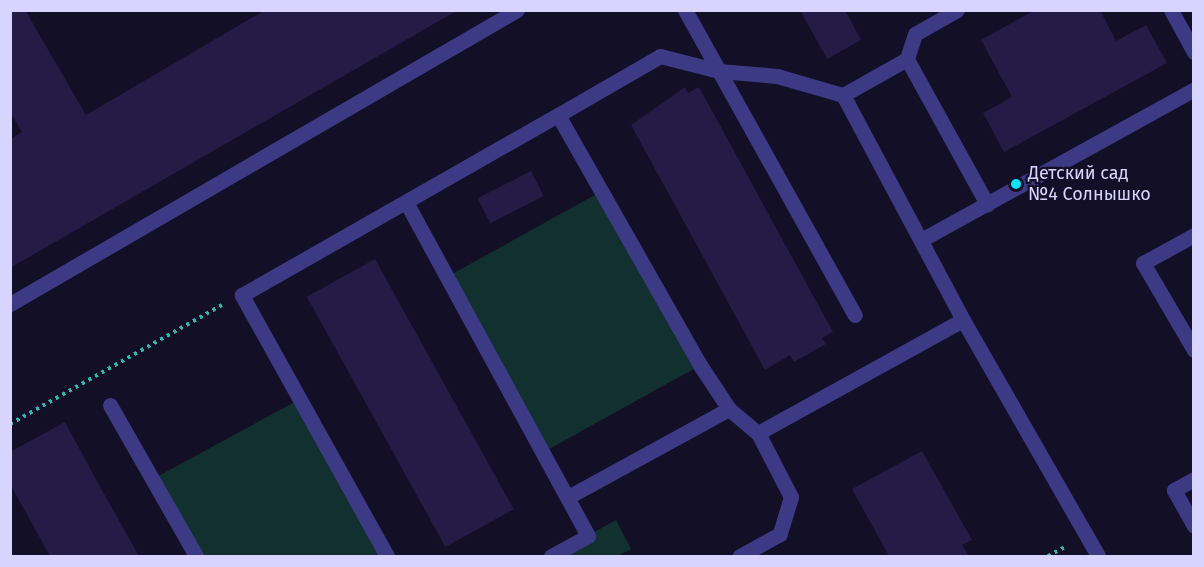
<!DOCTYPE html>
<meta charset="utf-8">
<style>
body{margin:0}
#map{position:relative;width:1204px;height:567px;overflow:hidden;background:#130f26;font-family:"Fira Sans",sans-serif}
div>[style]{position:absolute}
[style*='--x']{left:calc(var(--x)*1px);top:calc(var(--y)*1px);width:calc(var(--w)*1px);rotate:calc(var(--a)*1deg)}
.green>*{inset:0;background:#12302f;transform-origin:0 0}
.building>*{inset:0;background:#241b47;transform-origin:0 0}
.path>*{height:4px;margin-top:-2px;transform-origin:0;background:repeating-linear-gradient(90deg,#2fb8b0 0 3px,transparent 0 7.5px)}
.lane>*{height:15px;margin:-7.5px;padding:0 7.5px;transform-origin:7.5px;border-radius:7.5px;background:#3d3a85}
.dots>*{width:16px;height:16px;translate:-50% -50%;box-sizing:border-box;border:3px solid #130f26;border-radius:50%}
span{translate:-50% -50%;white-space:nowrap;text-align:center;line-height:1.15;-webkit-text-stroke:4.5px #130f26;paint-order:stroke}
.poi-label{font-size:18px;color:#d9d4ff}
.left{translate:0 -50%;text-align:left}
.frame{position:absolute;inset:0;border:12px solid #d9d4ff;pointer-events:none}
</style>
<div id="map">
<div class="green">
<div style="left:602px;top:191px;width:200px;height:177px;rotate:61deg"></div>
<div style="clip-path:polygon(300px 399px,387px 556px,196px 556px,153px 479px)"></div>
<div style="clip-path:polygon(616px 520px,631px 549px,618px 556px,551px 556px)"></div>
</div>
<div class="building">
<div style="clip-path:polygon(10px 10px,25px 10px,86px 115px,265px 10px,458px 10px,10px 268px,10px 139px,22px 132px,10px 112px)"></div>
<div style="clip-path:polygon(800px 10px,845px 10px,861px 40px,827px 59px)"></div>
<div style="clip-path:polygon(1035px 10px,1100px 10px,1116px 41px,1146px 25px,1167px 63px,1004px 152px,983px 113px,1012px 97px,981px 40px)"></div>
<div style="clip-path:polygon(685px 87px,688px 93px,699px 87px,833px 332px,822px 338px,826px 344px,794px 362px,790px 355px,765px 370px,631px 125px)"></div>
<div style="left:531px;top:171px;width:28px;height:60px;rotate:63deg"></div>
<div style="left:375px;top:259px;width:286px;height:78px;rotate:61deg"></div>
<div style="clip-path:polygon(65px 422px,98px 483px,139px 556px,50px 556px,10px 484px,10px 452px)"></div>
<div style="clip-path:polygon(922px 451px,972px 540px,962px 545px,969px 556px,889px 556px,852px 489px)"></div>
</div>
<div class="path">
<div style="--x:10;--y:424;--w:243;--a:-29.3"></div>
<div style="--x:1048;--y:556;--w:19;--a:-28"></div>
</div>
<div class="lane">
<div style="--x:685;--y:10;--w:349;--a:60.9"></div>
<div style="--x:957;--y:10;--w:48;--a:150.3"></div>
<div style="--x:915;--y:34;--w:26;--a:108"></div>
<div style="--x:907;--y:59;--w:166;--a:61.1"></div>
<div style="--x:1171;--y:10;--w:48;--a:61.3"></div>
<div style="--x:843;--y:95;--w:73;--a:-29.4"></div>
<div style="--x:558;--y:115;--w:118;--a:-30"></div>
<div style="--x:660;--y:56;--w:61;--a:14.3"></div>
<div style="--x:719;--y:71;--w:58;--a:4.9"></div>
<div style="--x:777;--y:76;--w:69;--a:16.1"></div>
<div style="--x:843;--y:95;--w:255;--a:61.9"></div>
<div style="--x:963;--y:320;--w:272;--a:60.2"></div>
<div style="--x:406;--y:202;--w:380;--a:61.4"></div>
<div style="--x:588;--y:536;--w:42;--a:151.6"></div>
<div style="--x:1194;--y:235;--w:58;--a:151.2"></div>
<div style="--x:1143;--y:263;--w:101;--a:59.6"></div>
<div style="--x:921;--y:240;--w:312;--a:-28.9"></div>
<div style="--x:10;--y:304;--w:586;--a:-30.11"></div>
<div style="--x:110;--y:405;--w:174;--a:60.3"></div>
<div style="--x:758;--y:433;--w:234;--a:-28.9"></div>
<div style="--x:1194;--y:479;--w:23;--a:151"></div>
<div style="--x:1174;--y:490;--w:41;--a:60.9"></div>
<div style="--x:568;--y:497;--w:183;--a:-28.7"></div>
<div style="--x:387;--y:556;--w:299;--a:-119.1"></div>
<div style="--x:242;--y:295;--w:364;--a:-29.7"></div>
<div style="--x:558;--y:115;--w:288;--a:60.4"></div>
<div style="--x:700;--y:365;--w:53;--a:56.6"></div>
<div style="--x:729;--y:409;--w:38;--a:40"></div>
<div style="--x:758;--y:433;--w:72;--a:62.7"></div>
<div style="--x:791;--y:497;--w:39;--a:107"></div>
<div style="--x:780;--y:534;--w:46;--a:151.2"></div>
</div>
<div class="dots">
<div style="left:1016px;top:184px;background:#00e5ff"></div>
</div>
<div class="poi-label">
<span class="left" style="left:1028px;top:184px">Детский сад<br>№4 Солнышко</span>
</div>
<div class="frame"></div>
</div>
